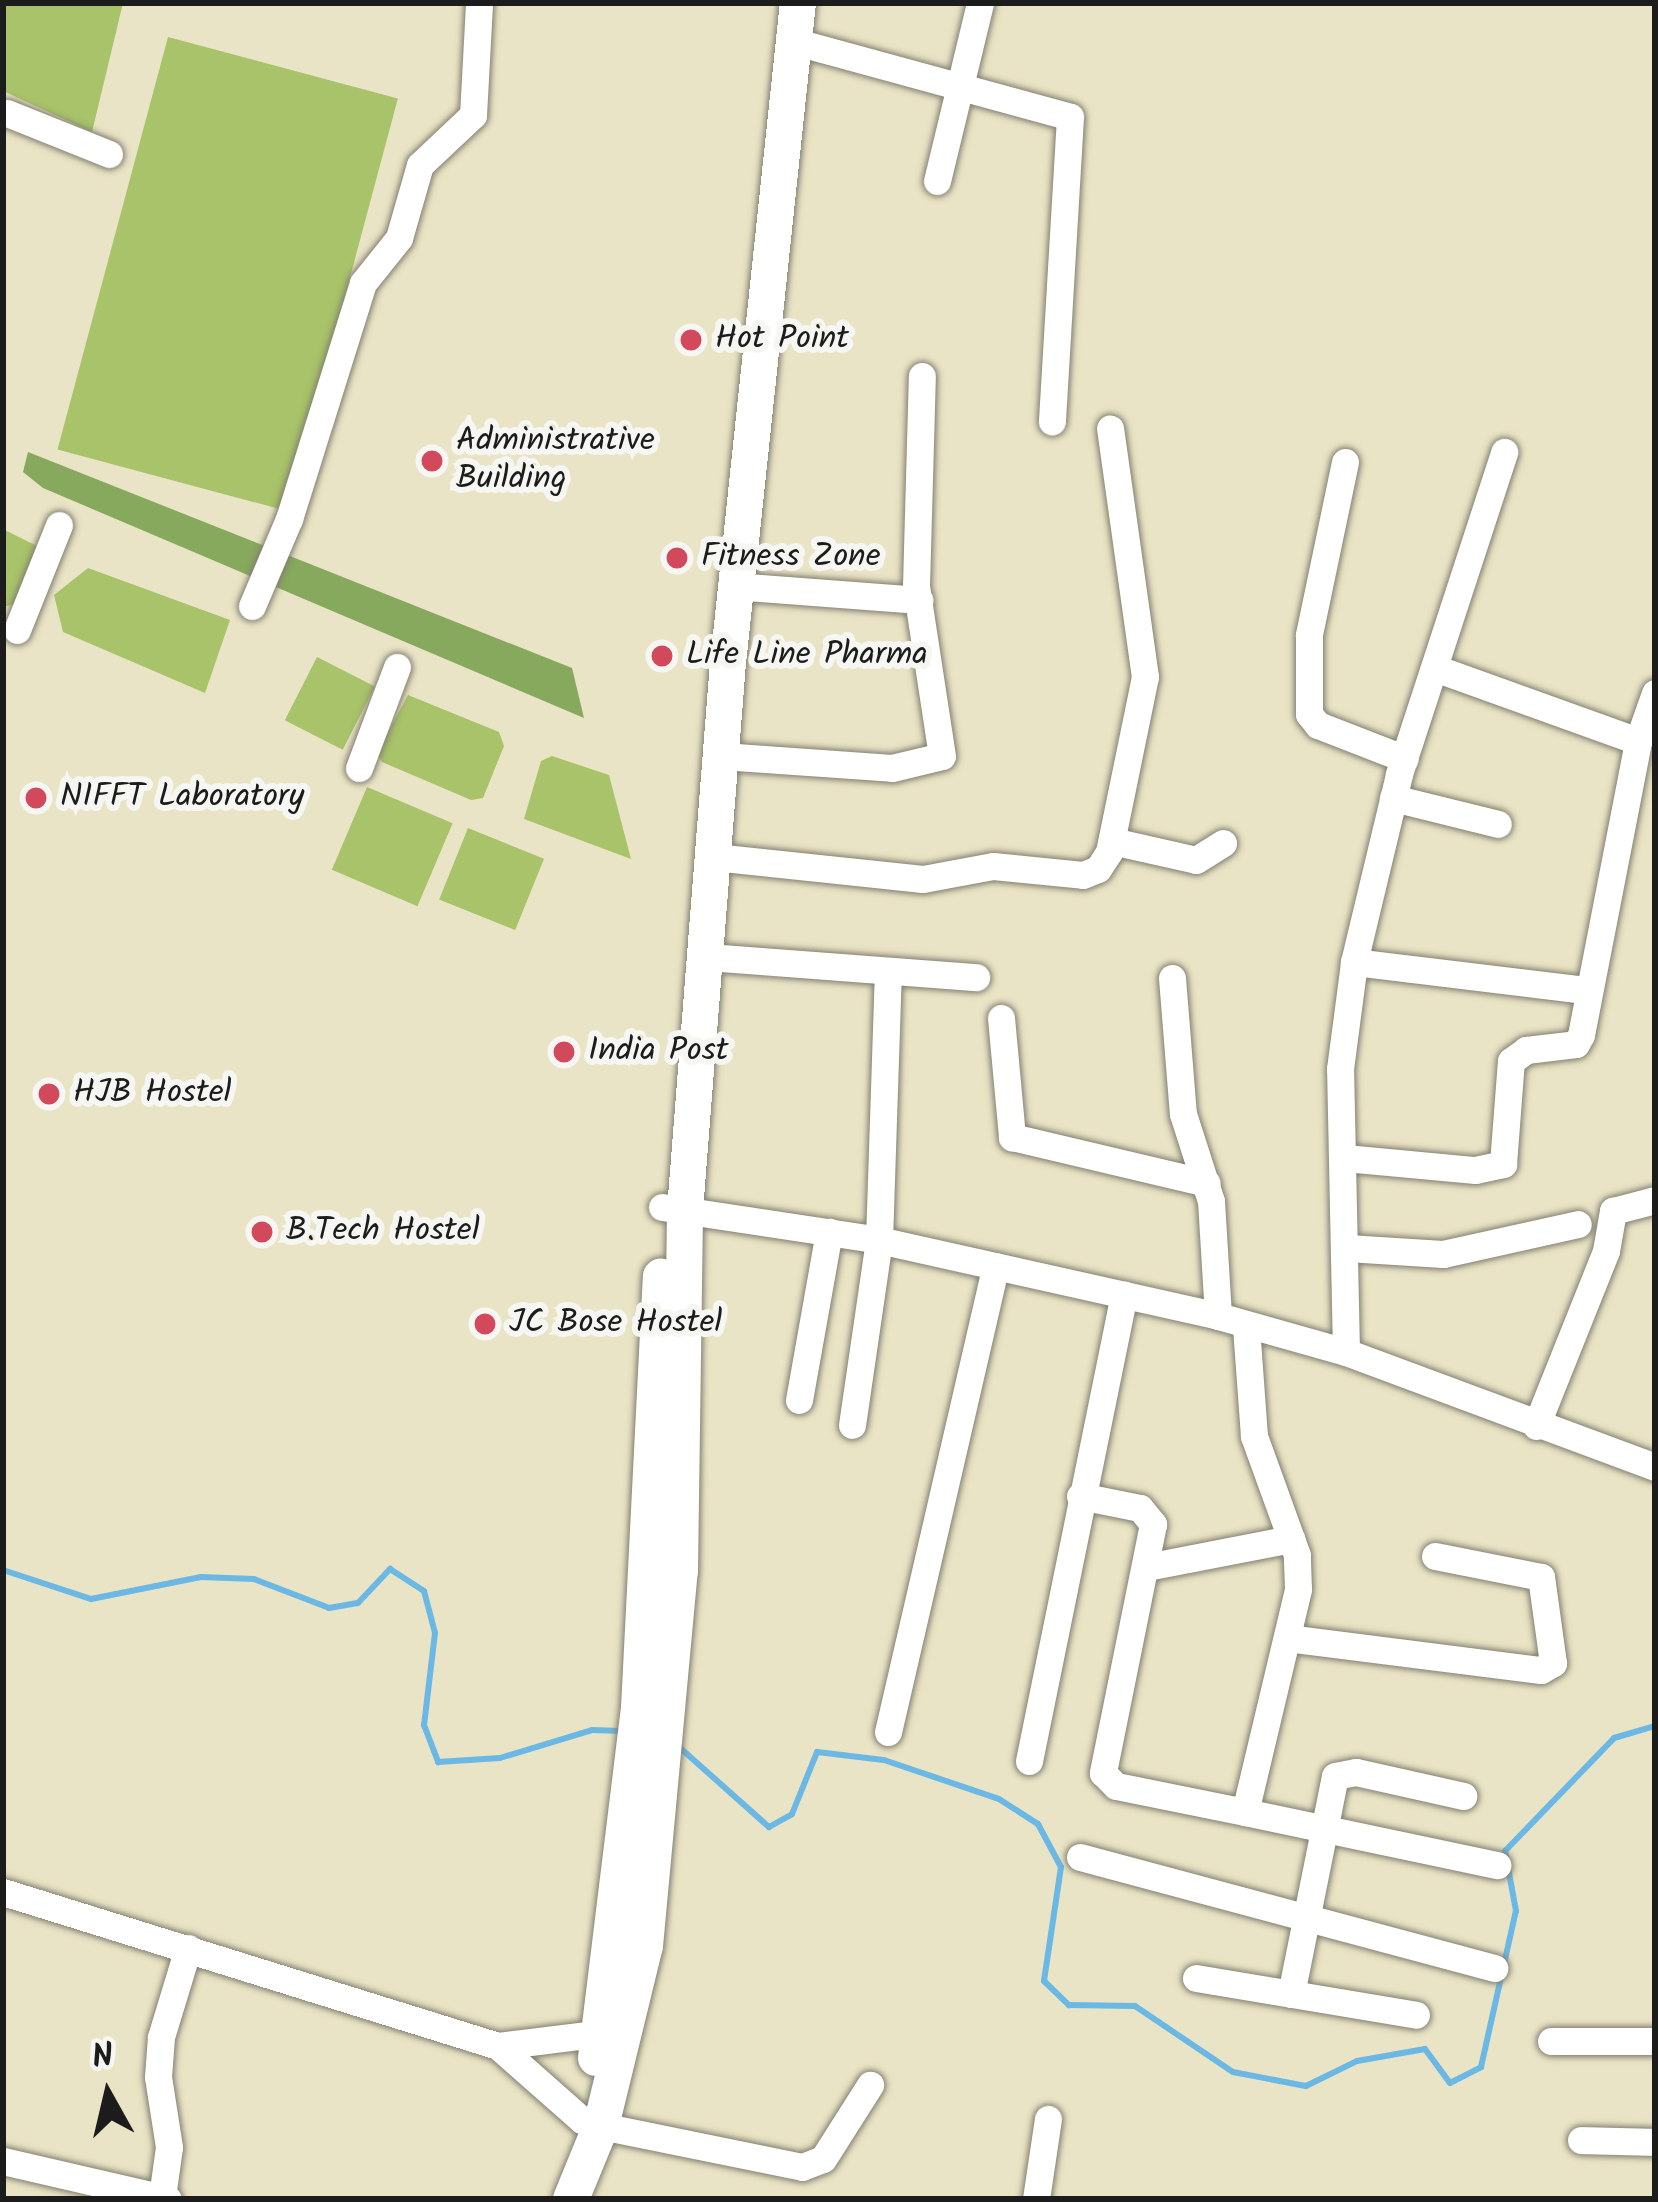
<!DOCTYPE html>
<style>
body{margin:0}
#map{position:relative;width:1658px;height:2202px;overflow:hidden;background:#eae4c6;font-family:Kalam,sans-serif}
div>[style]{position:absolute}
[style*='--x']{left:calc(var(--x)*1px);top:calc(var(--y)*1px);width:calc(var(--w)*1px);rotate:calc(var(--a)*1deg)}
.green>*{inset:0;background:#a8c369;transform-origin:0 0}
.forest>*{inset:0;background:#86a95d}
.stream>*{height:6px;margin:-3px;padding:0 3px;transform-origin:3px;border-radius:3px;background:#6bb8e4}
.roads{filter:drop-shadow(0 0 3px #838071) drop-shadow(0 0 3px #838071)}
.minor>*{height:27px;margin:-13.5px;padding:0 13.5px;transform-origin:13.5px;border-radius:13.5px;background:#fff}
.major>*{height:36px;margin:-18px;padding:0 18px;transform-origin:18px;border-radius:18px;background:#fff}
.dots>*{width:33px;height:33px;translate:-50% -50%;box-sizing:border-box;border:6px solid #f6f6f2;border-radius:50%}
span{translate:-50% -50%;white-space:nowrap;text-align:center;line-height:1.15;-webkit-text-stroke:12px #f6f6f2;paint-order:stroke}
.poi-label{font-size:33px;color:#1c1c1c}
.left{translate:0 -50%;text-align:left}
.frame{position:absolute;inset:0;border:6px solid #1c1c1c;pointer-events:none}
.north{position:absolute;left:48px;top:2034px;width:120px;height:120px;-webkit-text-stroke:9px #f6f6f2;paint-order:stroke;rotate:352deg;font-size:33px;font-weight:700;line-height:48px;text-align:center;color:#1c1c1c}
.north::after{content:'';display:block;margin:auto;width:42px;height:54px;background:#1c1c1c;clip-path:polygon(50% 0,100% 100%,50% 72%,0 100%)}
</style>
<div id="map">
<div class="green">
<div style="clip-path:polygon(3px 3px,123px 3px,92px 132px,3px 91px)"></div>
<div style="left:168px;top:37px;width:238px;height:427px;rotate:15deg"></div>
<div style="clip-path:polygon(3px 529px,37px 546px,20px 603px,3px 607px)"></div>
<div style="clip-path:polygon(88px 568px,230px 620px,205px 693px,63px 632px,54px 595px)"></div>
<div style="left:317px;top:657px;width:65px;height:71px;rotate:27deg"></div>
<div style="clip-path:polygon(408px 695px,499px 732px,504px 746px,483px 798px,471px 800px,382px 762px,377px 753px)"></div>
<div style="clip-path:polygon(552px 756px,609px 775px,631px 859px,524px 819px,541px 761px)"></div>
<div style="left:367px;top:787px;width:93px;height:90px;rotate:23deg"></div>
<div style="left:468px;top:828px;width:82px;height:77px;rotate:22deg"></div>
</div>
<div class="forest">
<div style="clip-path:polygon(28px 452px,572px 668px,584px 718px,43px 488px,23px 472px)"></div>
</div>
<div class="stream">
<div style="--x:3;--y:1570;--w:93;--a:18.2"></div>
<div style="--x:91;--y:1599;--w:112;--a:-11.3"></div>
<div style="--x:201;--y:1577;--w:53;--a:2.2"></div>
<div style="--x:254;--y:1579;--w:80;--a:21.1"></div>
<div style="--x:329;--y:1608;--w:29;--a:-10"></div>
<div style="--x:358;--y:1603;--w:47;--a:-46.7"></div>
<div style="--x:390;--y:1569;--w:40;--a:32.9"></div>
<div style="--x:424;--y:1591;--w:43;--a:75.3"></div>
<div style="--x:435;--y:1633;--w:93;--a:96.8"></div>
<div style="--x:424;--y:1725;--w:40;--a:69"></div>
<div style="--x:438;--y:1762;--w:62;--a:-3.7"></div>
<div style="--x:500;--y:1758;--w:96;--a:-16.9"></div>
<div style="--x:592;--y:1730;--w:30;--a:2"></div>
<div style="--x:678;--y:1746;--w:122;--a:41.7"></div>
<div style="--x:769;--y:1827;--w:26;--a:-29"></div>
<div style="--x:792;--y:1814;--w:67;--a:-68"></div>
<div style="--x:817;--y:1752;--w:67;--a:6.8"></div>
<div style="--x:884;--y:1760;--w:121;--a:18.7"></div>
<div style="--x:999;--y:1799;--w:46;--a:32.7"></div>
<div style="--x:1038;--y:1824;--w:49;--a:61.9"></div>
<div style="--x:1061;--y:1867;--w:115;--a:98.5"></div>
<div style="--x:1044;--y:1981;--w:35;--a:44"></div>
<div style="--x:1069;--y:2005;--w:66;--a:0.9"></div>
<div style="--x:1135;--y:2006;--w:118;--a:34"></div>
<div style="--x:1233;--y:2072;--w:74;--a:10.9"></div>
<div style="--x:1306;--y:2086;--w:57;--a:-26.1"></div>
<div style="--x:1357;--y:2061;--w:69;--a:-10"></div>
<div style="--x:1425;--y:2049;--w:42;--a:53.7"></div>
<div style="--x:1450;--y:2083;--w:35;--a:-27"></div>
<div style="--x:1481;--y:2067;--w:160;--a:-77.4"></div>
<div style="--x:1516;--y:1911;--w:61;--a:-100.4"></div>
<div style="--x:1505;--y:1851;--w:157;--a:-46"></div>
<div style="--x:1614;--y:1738;--w:43;--a:-16.3"></div>
</div>
<div class="roads">
<div class="minor">
<div style="--x:793;--y:41;--w:287;--a:15.3"></div>
<div style="--x:1070;--y:117;--w:305;--a:93.4"></div>
<div style="--x:7;--y:113;--w:110;--a:21.9"></div>
<div style="--x:937;--y:181;--w:183;--a:-76.4"></div>
<div style="--x:1345;--y:462;--w:177;--a:101.8"></div>
<div style="--x:1309;--y:635;--w:79;--a:90"></div>
<div style="--x:1309;--y:714;--w:14;--a:51"></div>
<div style="--x:1318;--y:725;--w:93;--a:21.3"></div>
<div style="--x:734;--y:586;--w:186;--a:4.3"></div>
<div style="--x:252;--y:606;--w:95;--a:-67"></div>
<div style="--x:289;--y:519;--w:247;--a:-72.6"></div>
<div style="--x:363;--y:283;--w:58;--a:-51.3"></div>
<div style="--x:399;--y:238;--w:76;--a:-74"></div>
<div style="--x:420;--y:165;--w:73;--a:-43.3"></div>
<div style="--x:473;--y:115;--w:112;--a:-86.9"></div>
<div style="--x:17;--y:630;--w:113;--a:-68.2"></div>
<div style="--x:1435;--y:668;--w:216;--a:19.8"></div>
<div style="--x:722;--y:756;--w:170;--a:4"></div>
<div style="--x:892;--y:768;--w:51;--a:-13.5"></div>
<div style="--x:942;--y:756;--w:172;--a:-98.7"></div>
<div style="--x:916;--y:586;--w:210;--a:-88.4"></div>
<div style="--x:359;--y:768;--w:108;--a:-69.4"></div>
<div style="--x:1393;--y:798;--w:108;--a:13.9"></div>
<div style="--x:1112;--y:841;--w:86;--a:12.7"></div>
<div style="--x:1196;--y:860;--w:32;--a:-32"></div>
<div style="--x:714;--y:857;--w:210;--a:6"></div>
<div style="--x:923;--y:879;--w:71;--a:-10.5"></div>
<div style="--x:993;--y:866;--w:90;--a:5.7"></div>
<div style="--x:1083;--y:875;--w:16;--a:-22"></div>
<div style="--x:1098;--y:869;--w:20;--a:-57"></div>
<div style="--x:1109;--y:852;--w:179;--a:-78.4"></div>
<div style="--x:1145;--y:677;--w:251;--a:-98"></div>
<div style="--x:708;--y:957;--w:269;--a:4.3"></div>
<div style="--x:1354;--y:962;--w:232;--a:6.9"></div>
<div style="--x:1172;--y:978;--w:136;--a:85.4"></div>
<div style="--x:1183;--y:1114;--w:91;--a:72.2"></div>
<div style="--x:1211;--y:1201;--w:115;--a:86.5"></div>
<div style="--x:1001;--y:1018;--w:120;--a:84.7"></div>
<div style="--x:1012;--y:1137;--w:200;--a:13.3"></div>
<div style="--x:1345;--y:1158;--w:131;--a:5.3"></div>
<div style="--x:1475;--y:1170;--w:29;--a:-12"></div>
<div style="--x:1503;--y:1164;--w:103;--a:-85.6"></div>
<div style="--x:1511;--y:1061;--w:19;--a:-36"></div>
<div style="--x:1526;--y:1050;--w:50;--a:-6.8"></div>
<div style="--x:1576;--y:1044;--w:10;--a:-61"></div>
<div style="--x:1581;--y:1035;--w:299;--a:-79"></div>
<div style="--x:1638;--y:741;--w:51;--a:-70.5"></div>
<div style="--x:662;--y:1207;--w:219;--a:8.6"></div>
<div style="--x:879;--y:1240;--w:347;--a:12.6"></div>
<div style="--x:1218;--y:1316;--w:133;--a:15.7"></div>
<div style="--x:1346;--y:1352;--w:330;--a:20.4"></div>
<div style="--x:1347;--y:1248;--w:96;--a:3.6"></div>
<div style="--x:1443;--y:1254;--w:138;--a:-12.5"></div>
<div style="--x:1346;--y:1352;--w:283;--a:-91.2"></div>
<div style="--x:1340;--y:1069;--w:108;--a:-82.5"></div>
<div style="--x:1354;--y:962;--w:193;--a:-76.5"></div>
<div style="--x:1399;--y:774;--w:339;--a:-71.9"></div>
<div style="--x:799;--y:1400;--w:171;--a:-79.9"></div>
<div style="--x:852;--y:1425;--w:187;--a:-81.7"></div>
<div style="--x:879;--y:1240;--w:268;--a:-88.1"></div>
<div style="--x:1536;--y:1426;--w:188;--a:-68.2"></div>
<div style="--x:1606;--y:1251;--w:41;--a:-80.1"></div>
<div style="--x:1613;--y:1211;--w:43;--a:-14.7"></div>
<div style="--x:1080;--y:1496;--w:61;--a:11.3"></div>
<div style="--x:1140;--y:1508;--w:21;--a:51"></div>
<div style="--x:1153;--y:1524;--w:254;--a:101.4"></div>
<div style="--x:1103;--y:1773;--w:18;--a:45"></div>
<div style="--x:1116;--y:1786;--w:132;--a:11.4"></div>
<div style="--x:1245;--y:1812;--w:229;--a:-76.6"></div>
<div style="--x:1298;--y:1589;--w:34;--a:-92"></div>
<div style="--x:1297;--y:1555;--w:127;--a:-109.9"></div>
<div style="--x:1254;--y:1436;--w:110;--a:-94.2"></div>
<div style="--x:1147;--y:1567;--w:147;--a:-11"></div>
<div style="--x:1287;--y:1638;--w:256;--a:7.2"></div>
<div style="--x:1541;--y:1670;--w:14;--a:-30"></div>
<div style="--x:1553;--y:1663;--w:87;--a:-97.9"></div>
<div style="--x:1541;--y:1577;--w:108;--a:-168.8"></div>
<div style="--x:888;--y:1732;--w:478;--a:-77"></div>
<div style="--x:1029;--y:1761;--w:476;--a:-78.5"></div>
<div style="--x:1245;--y:1812;--w:258;--a:11.9"></div>
<div style="--x:1080;--y:1857;--w:429;--a:15"></div>
<div style="--x:3;--y:1892;--w:518;--a:17.28"></div>
<div style="--x:498;--y:2046;--w:112;--a:41.4"></div>
<div style="--x:582;--y:2120;--w:20;--a:18"></div>
<div style="--x:601;--y:2126;--w:205;--a:11.5"></div>
<div style="--x:802;--y:2167;--w:22;--a:-21"></div>
<div style="--x:823;--y:2159;--w:88;--a:-57.6"></div>
<div style="--x:1196;--y:1978;--w:223;--a:9.5"></div>
<div style="--x:1291;--y:1994;--w:222;--a:-78.6"></div>
<div style="--x:1335;--y:1776;--w:21;--a:-11"></div>
<div style="--x:1356;--y:1772;--w:110;--a:12.6"></div>
<div style="--x:1551;--y:2041;--w:104;--a:0"></div>
<div style="--x:498;--y:2046;--w:121;--a:-7.1"></div>
<div style="--x:1581;--y:2140;--w:74;--a:1.5"></div>
<div style="--x:3;--y:2161;--w:169;--a:13"></div>
<div style="--x:162;--y:2197;--w:50;--a:-82"></div>
<div style="--x:169;--y:2147;--w:71;--a:-98.9"></div>
<div style="--x:158;--y:2077;--w:40;--a:-85.7"></div>
<div style="--x:161;--y:2037;--w:93;--a:-73.1"></div>
<div style="--x:1036;--y:2199;--w:81;--a:-81.5"></div>
</div>
<div class="major">
<div style="--x:596;--y:2058;--w:353;--a:-83"></div>
<div style="--x:639;--y:1708;--w:432;--a:-87.1"></div>
<div style="--x:571;--y:2199;--w:79;--a:-67.7"></div>
<div style="--x:601;--y:2126;--w:185;--a:-76.3"></div>
<div style="--x:645;--y:1946;--w:377;--a:-84.7"></div>
<div style="--x:680;--y:1571;--w:361;--a:-89.2"></div>
<div style="--x:685;--y:1210;--w:549;--a:-85.51"></div>
<div style="--x:728;--y:663;--w:664;--a:-83.95"></div>
</div>
</div>
<div class="dots">
<div style="left:691px;top:340px;background:#d1495b"></div>
<div style="left:432px;top:461px;background:#d1495b"></div>
<div style="left:677px;top:558px;background:#d1495b"></div>
<div style="left:662px;top:656px;background:#d1495b"></div>
<div style="left:36px;top:798px;background:#d1495b"></div>
<div style="left:564px;top:1052px;background:#d1495b"></div>
<div style="left:49px;top:1094px;background:#d1495b"></div>
<div style="left:262px;top:1232px;background:#d1495b"></div>
<div style="left:485px;top:1324px;background:#d1495b"></div>
</div>
<div class="poi-label">
<span class="left" style="left:715px;top:340px">Hot Point</span>
<span class="left" style="left:456px;top:461px">Administrative<br>Building</span>
<span class="left" style="left:701px;top:558px">Fitness Zone</span>
<span class="left" style="left:686px;top:656px">Life Line Pharma</span>
<span class="left" style="left:60px;top:798px">NIFFT Laboratory</span>
<span class="left" style="left:588px;top:1052px">India Post</span>
<span class="left" style="left:73px;top:1094px">HJB Hostel</span>
<span class="left" style="left:286px;top:1232px">B.Tech Hostel</span>
<span class="left" style="left:509px;top:1324px">JC Bose Hostel</span>
</div>
<div class="frame"></div>
<div class="north">N</div>
</div>
